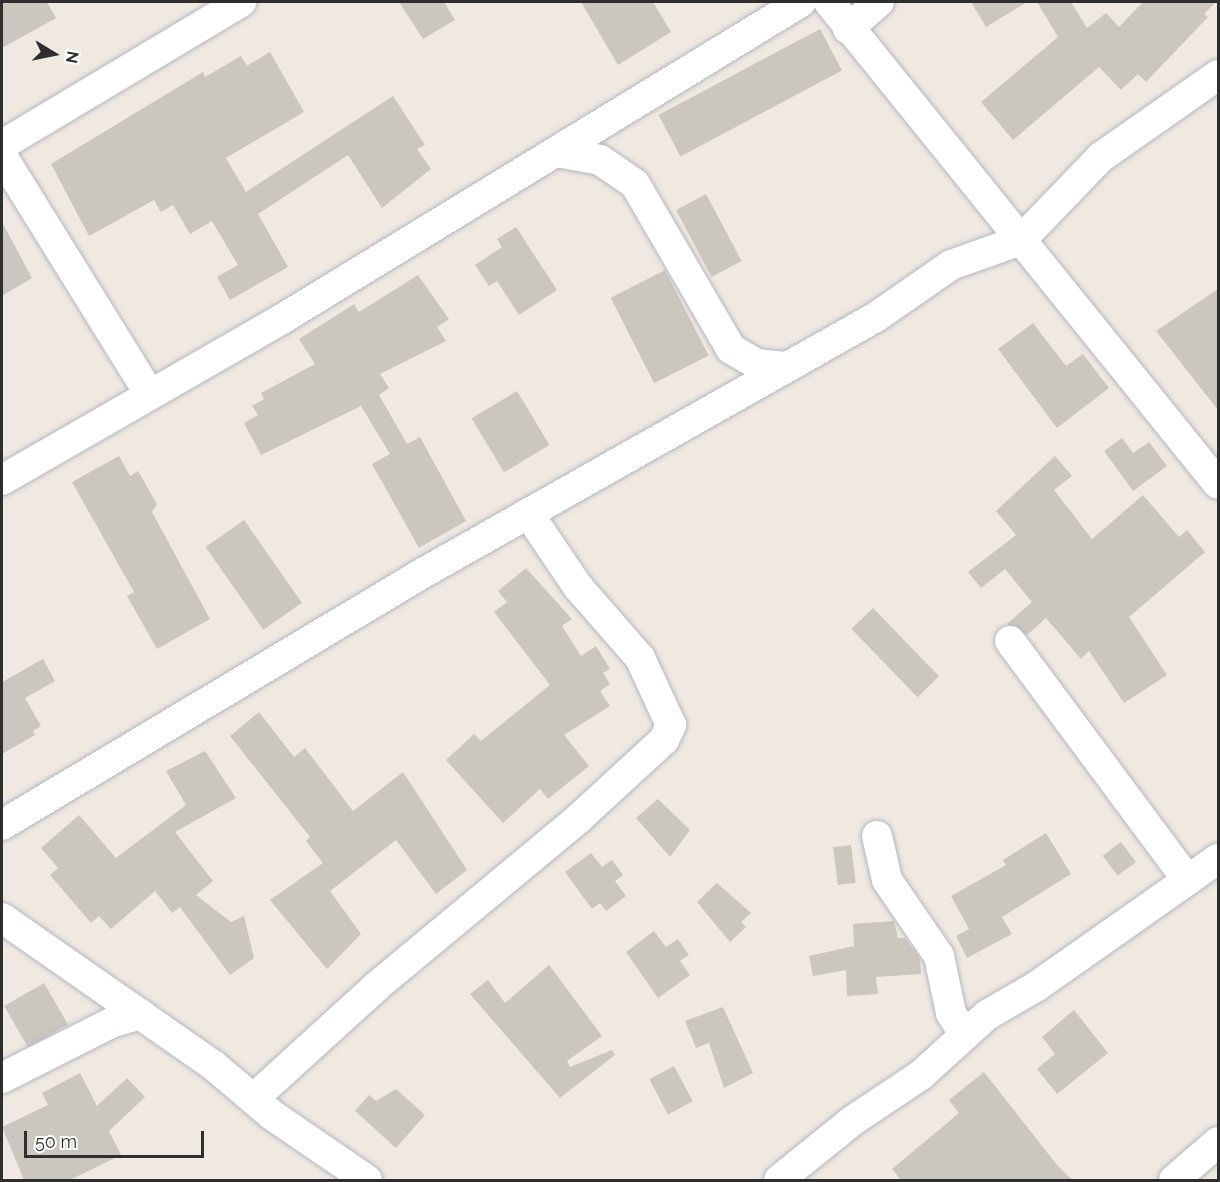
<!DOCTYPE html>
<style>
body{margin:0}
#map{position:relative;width:1220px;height:1182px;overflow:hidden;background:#efe9e1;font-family:Raleway,sans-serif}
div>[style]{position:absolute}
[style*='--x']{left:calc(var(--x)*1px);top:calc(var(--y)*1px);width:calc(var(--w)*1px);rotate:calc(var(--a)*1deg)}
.building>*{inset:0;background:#cbc7bf;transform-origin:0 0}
.roads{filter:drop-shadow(0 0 2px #b4b7c1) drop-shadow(0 0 2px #b4b7c1)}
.minor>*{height:30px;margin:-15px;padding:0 15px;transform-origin:15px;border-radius:15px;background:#fff}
span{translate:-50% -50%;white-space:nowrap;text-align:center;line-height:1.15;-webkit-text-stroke:4.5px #fff;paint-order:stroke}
.frame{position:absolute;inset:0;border:3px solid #2e2e2e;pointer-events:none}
.north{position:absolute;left:24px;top:24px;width:60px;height:60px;-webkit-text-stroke:4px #fff;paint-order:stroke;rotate:100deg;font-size:16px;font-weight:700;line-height:24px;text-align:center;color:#2e2e2e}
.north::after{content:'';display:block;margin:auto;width:21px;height:27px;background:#2e2e2e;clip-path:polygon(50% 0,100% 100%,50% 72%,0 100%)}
.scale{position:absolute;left:24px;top:1131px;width:180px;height:27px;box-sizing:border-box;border:3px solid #2e2e2e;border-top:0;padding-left:8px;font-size:18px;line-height:21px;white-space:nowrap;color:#2e2e2e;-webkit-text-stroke:4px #fff;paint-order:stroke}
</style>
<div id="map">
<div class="building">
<div style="clip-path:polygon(2px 2px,47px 2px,56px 18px,2px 48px)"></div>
<div style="clip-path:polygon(399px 2px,444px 2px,455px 20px,423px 39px)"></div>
<div style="clip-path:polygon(581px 2px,653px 2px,671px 32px,618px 65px)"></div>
<div style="clip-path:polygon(971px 2px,1027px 2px,986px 27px)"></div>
<div style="clip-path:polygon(1037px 2px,1071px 2px,1087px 28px,1106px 13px,1119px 27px,1143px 2px,1216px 2px,1204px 14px,1208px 17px,1146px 82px,1138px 74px,1121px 90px,1099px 67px,1013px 140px,981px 102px,1058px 37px)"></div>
<div style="left:820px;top:29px;width:47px;height:183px;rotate:62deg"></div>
<div style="clip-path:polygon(270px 52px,304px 112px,226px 158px,246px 192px,393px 96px,425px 145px,417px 149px,431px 169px,382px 208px,348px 155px,258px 214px,288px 267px,230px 300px,217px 277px,238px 265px,212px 221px,190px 234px,173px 205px,161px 212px,154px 200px,89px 236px,51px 164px,203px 72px,205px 77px,241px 56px,247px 66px)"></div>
<div style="left:706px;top:194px;width:76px;height:34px;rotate:62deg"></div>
<div style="clip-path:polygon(2px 222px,32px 278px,2px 296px)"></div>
<div style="clip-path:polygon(516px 227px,557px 290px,519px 315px,497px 281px,489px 286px,475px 265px,502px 247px,497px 239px)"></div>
<div style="left:665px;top:270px;width:96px;height:61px;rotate:63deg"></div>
<div style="clip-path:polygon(418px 275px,449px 319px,437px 327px,446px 341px,380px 374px,389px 388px,379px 395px,407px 444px,420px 437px,466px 521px,419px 548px,372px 464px,390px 454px,361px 406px,261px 455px,244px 423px,258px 415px,252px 406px,264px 399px,261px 393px,315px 364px,299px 339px,354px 304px,359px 312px)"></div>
<div style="clip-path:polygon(1218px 289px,1218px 410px,1156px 331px)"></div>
<div style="clip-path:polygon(1033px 323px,1066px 366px,1083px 354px,1109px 388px,1057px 428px,998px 349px)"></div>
<div style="left:517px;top:391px;width:63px;height:53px;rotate:59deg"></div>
<div style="clip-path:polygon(1122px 438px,1133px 453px,1149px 442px,1167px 466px,1133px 491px,1104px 451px)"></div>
<div style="clip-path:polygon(119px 456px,130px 476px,138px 471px,157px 504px,152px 512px,210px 619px,157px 649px,127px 596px,134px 592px,72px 482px)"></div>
<div style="clip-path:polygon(1055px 456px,1072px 476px,1054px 490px,1092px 539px,1143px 495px,1179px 537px,1187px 530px,1205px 552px,1129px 617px,1167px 675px,1124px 703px,1089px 651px,1081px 659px,1046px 618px,1027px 635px,1007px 624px,1032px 602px,1005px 569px,981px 588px,968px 572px,1016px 535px,996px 511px)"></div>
<div style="left:244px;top:520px;width:101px;height:47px;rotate:55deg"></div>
<div style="clip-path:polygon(526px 568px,572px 619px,562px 626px,581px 656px,596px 646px,610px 669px,603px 673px,610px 684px,600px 691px,610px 706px,564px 735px,589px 766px,548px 799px,540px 789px,503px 823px,446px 760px,474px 734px,481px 741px,550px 685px,494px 612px,507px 602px,498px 591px)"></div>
<div style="left:873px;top:608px;width:95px;height:30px;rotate:46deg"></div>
<div style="clip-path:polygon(43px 659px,55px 681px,25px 698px,41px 726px,33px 731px,35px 735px,2px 754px,2px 682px)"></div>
<div style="clip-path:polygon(259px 712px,294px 757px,305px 748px,353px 811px,403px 772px,467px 870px,436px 894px,396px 840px,330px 891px,361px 934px,327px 969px,270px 900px,323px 863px,306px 841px,310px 837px,230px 736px)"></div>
<div style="clip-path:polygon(205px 751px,236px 798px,175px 832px,213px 881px,196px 895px,231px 922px,244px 916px,254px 958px,230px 975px,180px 907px,172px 913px,155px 891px,111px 929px,99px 916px,91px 923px,50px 875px,58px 868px,41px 848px,79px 815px,116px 858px,186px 805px,166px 771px)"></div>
<div style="clip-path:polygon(658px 799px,690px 830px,670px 857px,636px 818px)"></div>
<div style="clip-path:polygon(1046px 833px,1071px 874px,1002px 917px,1012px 934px,967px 958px,956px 936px,969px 929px,951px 896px,1006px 865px,1003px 860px)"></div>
<div style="left:1121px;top:842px;width:25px;height:23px;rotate:53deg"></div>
<div style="left:851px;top:845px;width:38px;height:18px;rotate:83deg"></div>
<div style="clip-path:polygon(591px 853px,602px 867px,612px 860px,623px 875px,615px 881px,626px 896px,606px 911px,600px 903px,592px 909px,565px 872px)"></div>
<div style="clip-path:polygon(717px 883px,751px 913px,741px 922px,746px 927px,730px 942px,697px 902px)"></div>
<div style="clip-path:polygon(894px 921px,898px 938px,905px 938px,920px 959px,921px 974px,876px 977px,878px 994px,847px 996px,846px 970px,813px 976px,809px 956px,854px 946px,853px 924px)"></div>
<div style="clip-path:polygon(654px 931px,666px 947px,678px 939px,689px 955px,680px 961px,690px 975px,658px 998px,626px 952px)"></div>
<div style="clip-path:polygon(549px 965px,602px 1036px,567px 1061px,570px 1067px,612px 1050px,615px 1055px,560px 1098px,470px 994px,488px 980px,505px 1003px)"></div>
<div style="left:44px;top:983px;width:48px;height:46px;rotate:60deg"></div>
<div style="clip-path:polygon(723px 1007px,753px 1073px,724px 1088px,709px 1043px,696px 1048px,685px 1021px)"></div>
<div style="clip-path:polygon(1074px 1010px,1108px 1053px,1057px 1094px,1037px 1069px,1055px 1054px,1042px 1037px)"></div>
<div style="left:674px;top:1066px;width:40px;height:28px;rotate:62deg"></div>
<div style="clip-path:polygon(984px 1072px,1057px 1165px,1072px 1180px,901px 1180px,892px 1169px,959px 1113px,949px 1100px)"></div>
<div style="clip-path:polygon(80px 1073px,97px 1106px,127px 1078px,145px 1097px,109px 1131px,121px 1155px,70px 1180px,24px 1180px,2px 1127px,48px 1105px,42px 1093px)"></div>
<div style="clip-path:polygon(396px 1089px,425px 1115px,396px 1148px,355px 1111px,369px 1095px,376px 1101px)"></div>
</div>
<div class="roads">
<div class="minor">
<div style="--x:829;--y:2;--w:619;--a:51.09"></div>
<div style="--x:848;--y:29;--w:41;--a:-41.1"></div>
<div style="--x:2;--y:145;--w:279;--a:-30.9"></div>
<div style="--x:557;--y:152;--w:44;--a:10.5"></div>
<div style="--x:600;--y:160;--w:42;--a:34.4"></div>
<div style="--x:635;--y:184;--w:191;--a:59.8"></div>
<div style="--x:731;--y:349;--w:30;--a:30"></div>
<div style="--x:757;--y:364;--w:27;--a:6"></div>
<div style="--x:2;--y:156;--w:279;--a:58.2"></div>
<div style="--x:2;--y:480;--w:323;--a:-29.9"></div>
<div style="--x:282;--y:319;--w:608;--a:-31.42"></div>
<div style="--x:1010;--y:641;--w:297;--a:53.4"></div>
<div style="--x:2;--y:825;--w:483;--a:-30.9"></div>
<div style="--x:416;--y:577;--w:528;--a:-29.48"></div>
<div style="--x:876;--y:317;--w:91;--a:-34.7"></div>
<div style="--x:951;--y:265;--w:74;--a:-19.7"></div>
<div style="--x:1021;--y:240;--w:115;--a:-46.1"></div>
<div style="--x:1101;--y:157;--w:143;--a:-35"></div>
<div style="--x:877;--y:836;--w:45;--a:77.2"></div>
<div style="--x:887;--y:880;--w:92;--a:55.6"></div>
<div style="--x:939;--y:956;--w:58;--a:78.1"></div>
<div style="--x:951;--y:1013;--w:25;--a:58"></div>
<div style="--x:2;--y:918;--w:257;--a:34.9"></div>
<div style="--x:213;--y:1065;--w:77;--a:40.3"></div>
<div style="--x:272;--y:1115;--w:115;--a:34.4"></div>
<div style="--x:2;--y:1078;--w:124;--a:-26.8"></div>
<div style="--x:113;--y:1022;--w:29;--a:-16"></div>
<div style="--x:253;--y:1099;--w:168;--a:-42.3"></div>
<div style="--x:377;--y:986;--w:261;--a:-39.7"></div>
<div style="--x:578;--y:819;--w:117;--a:-42.6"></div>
<div style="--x:664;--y:740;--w:17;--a:-65"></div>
<div style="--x:671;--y:725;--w:74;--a:-114.8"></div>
<div style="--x:640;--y:658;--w:94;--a:-131.1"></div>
<div style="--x:578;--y:587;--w:89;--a:-124"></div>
<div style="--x:779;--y:1180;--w:94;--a:-38.9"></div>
<div style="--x:852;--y:1121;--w:83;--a:-33.7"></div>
<div style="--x:921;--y:1075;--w:89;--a:-42.3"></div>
<div style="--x:987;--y:1015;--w:58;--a:-30.1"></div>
<div style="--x:1037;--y:986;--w:221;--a:-35.1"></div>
<div style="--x:1174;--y:1180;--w:58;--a:-40.8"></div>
</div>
</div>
<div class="frame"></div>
<div class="north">N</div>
<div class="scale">50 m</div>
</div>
